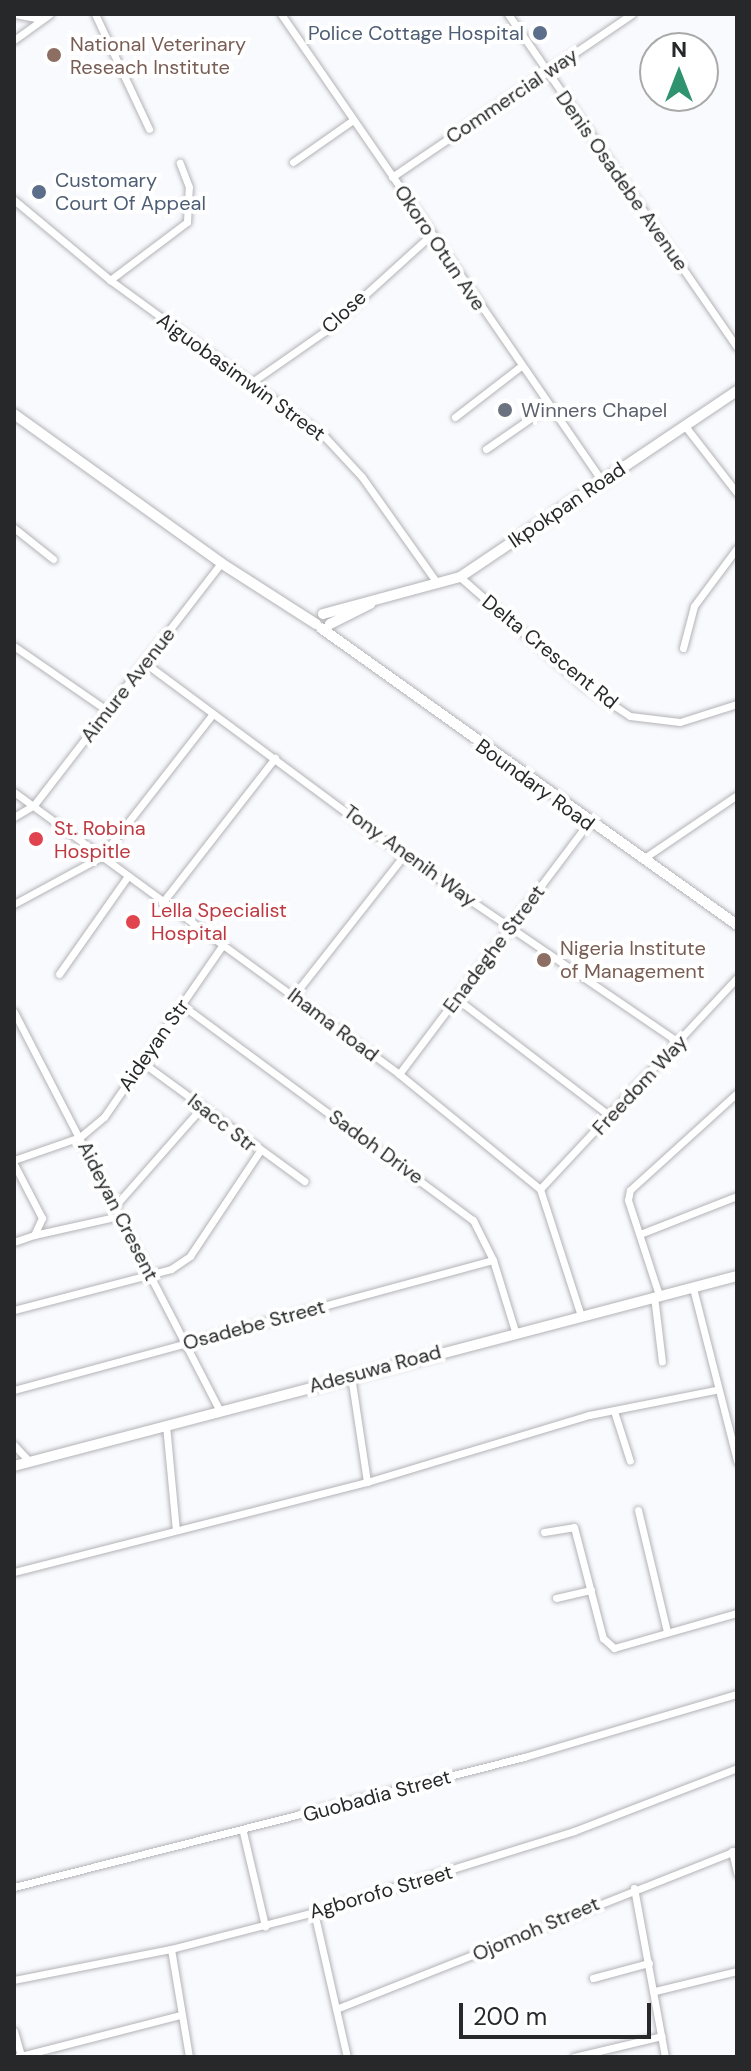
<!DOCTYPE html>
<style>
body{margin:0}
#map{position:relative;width:751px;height:2071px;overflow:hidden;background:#f9fafe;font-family:"DM Sans",sans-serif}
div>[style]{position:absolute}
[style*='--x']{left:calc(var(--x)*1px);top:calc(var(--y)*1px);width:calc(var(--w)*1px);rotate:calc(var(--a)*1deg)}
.roads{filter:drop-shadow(0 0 2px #b3b3b7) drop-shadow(0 0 2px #b3b3b7)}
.street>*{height:7px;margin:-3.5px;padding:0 3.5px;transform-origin:3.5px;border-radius:3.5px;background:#fff}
.secondary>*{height:10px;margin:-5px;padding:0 5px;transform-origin:5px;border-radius:5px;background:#fff}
.dots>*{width:22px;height:22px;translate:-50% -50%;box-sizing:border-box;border:4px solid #fff;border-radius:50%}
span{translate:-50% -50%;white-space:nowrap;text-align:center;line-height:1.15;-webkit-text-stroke:8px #fff;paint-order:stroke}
.service-label{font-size:20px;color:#4e5e75}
.right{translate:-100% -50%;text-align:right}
.left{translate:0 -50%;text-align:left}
.education-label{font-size:20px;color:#785e54}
.street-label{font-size:20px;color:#272829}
.worship-label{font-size:20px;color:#5b616d}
.health-label{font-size:20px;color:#be3a42}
.frame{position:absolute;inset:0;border:16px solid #272829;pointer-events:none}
.north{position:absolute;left:639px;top:32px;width:80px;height:80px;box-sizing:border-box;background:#fff;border:2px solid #a9a9a9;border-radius:50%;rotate:0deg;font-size:22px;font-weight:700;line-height:32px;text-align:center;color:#272829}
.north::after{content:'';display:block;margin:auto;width:28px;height:36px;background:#2f936f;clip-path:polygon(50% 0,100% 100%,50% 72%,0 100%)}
.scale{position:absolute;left:459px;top:2003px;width:192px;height:36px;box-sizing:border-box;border:4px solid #272829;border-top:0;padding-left:10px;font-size:24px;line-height:28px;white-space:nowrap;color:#272829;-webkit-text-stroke:6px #fff;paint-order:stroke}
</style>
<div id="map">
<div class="roads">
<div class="street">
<div style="--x:15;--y:14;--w:25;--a:11"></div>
<div style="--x:95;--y:14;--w:127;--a:64.8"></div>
<div style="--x:281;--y:14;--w:567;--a:55.5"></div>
<div style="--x:508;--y:14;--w:404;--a:55.5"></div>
<div style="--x:14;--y:40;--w:44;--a:-35.8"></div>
<div style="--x:293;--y:162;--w:73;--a:-35"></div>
<div style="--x:392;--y:177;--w:290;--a:-34.2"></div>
<div style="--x:14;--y:200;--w:125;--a:39.8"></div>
<div style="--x:110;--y:280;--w:266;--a:36.1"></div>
<div style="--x:325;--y:437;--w:54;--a:47.2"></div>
<div style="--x:362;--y:477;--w:130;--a:54.7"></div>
<div style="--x:110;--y:280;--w:96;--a:-37"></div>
<div style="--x:187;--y:222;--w:35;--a:-87"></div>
<div style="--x:189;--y:187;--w:26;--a:-111"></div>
<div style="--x:252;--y:382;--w:89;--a:-34.9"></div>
<div style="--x:325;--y:331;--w:143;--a:-42.2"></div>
<div style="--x:455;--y:417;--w:83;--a:-37.7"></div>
<div style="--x:685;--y:426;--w:85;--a:52.2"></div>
<div style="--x:486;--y:449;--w:75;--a:-34.7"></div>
<div style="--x:14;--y:528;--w:50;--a:38.5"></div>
<div style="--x:460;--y:577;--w:164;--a:41.3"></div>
<div style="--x:583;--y:685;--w:56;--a:33.4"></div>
<div style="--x:630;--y:716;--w:50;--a:6.8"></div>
<div style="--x:680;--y:722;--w:60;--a:-17.5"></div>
<div style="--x:14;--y:646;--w:114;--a:34.7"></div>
<div style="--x:683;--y:648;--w:43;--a:-75.3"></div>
<div style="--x:694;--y:606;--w:72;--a:-53.4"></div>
<div style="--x:145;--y:663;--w:322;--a:36.6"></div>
<div style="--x:404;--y:855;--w:334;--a:34.3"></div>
<div style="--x:14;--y:792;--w:477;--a:36.2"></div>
<div style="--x:399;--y:1074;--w:182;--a:39.2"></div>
<div style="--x:540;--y:1189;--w:130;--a:72.1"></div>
<div style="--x:14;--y:817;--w:23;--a:-31"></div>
<div style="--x:34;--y:805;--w:306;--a:-52.3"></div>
<div style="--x:643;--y:859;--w:114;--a:-34.2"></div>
<div style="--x:162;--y:903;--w:184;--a:-52.1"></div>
<div style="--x:14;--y:904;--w:99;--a:-28.4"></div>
<div style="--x:101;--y:857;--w:180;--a:-52"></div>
<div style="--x:59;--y:974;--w:120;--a:-54.9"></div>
<div style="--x:294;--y:995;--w:178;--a:-51.8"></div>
<div style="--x:457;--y:999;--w:193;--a:37.4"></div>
<div style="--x:182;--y:1005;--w:362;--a:36.5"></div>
<div style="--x:473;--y:1220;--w:45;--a:63.4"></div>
<div style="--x:493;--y:1260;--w:74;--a:72.8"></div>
<div style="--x:14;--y:1012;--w:448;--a:62.7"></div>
<div style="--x:143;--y:1063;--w:200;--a:36.2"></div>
<div style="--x:399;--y:1074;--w:314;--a:-53"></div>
<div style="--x:14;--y:1160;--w:70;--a:-19.2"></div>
<div style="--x:80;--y:1137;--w:31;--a:-40"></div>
<div style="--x:104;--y:1117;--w:208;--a:-55.4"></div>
<div style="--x:14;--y:1164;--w:61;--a:62.6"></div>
<div style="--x:42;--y:1218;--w:19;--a:115"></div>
<div style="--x:34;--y:1235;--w:21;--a:161"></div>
<div style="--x:540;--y:1189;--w:289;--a:-47"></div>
<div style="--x:115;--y:1206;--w:132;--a:-48.7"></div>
<div style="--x:640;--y:1234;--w:104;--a:-21.4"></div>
<div style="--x:34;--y:1235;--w:88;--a:-12.5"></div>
<div style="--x:693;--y:1288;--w:179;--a:75.7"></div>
<div style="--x:659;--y:1295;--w:100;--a:-108.1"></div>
<div style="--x:628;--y:1200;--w:10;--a:-79"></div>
<div style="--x:630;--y:1190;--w:144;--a:-42.2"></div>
<div style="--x:654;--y:1296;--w:66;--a:83.1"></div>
<div style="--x:14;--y:1310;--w:162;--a:-14.6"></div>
<div style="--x:171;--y:1269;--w:23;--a:-34"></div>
<div style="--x:190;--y:1256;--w:125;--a:-56.4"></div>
<div style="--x:351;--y:1376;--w:107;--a:81.4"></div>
<div style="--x:14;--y:1390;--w:496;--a:-15.2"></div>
<div style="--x:614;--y:1411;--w:52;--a:72.3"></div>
<div style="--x:166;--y:1425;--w:105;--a:84.6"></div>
<div style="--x:14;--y:1445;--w:22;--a:47"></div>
<div style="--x:638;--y:1510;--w:125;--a:76.6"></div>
<div style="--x:544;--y:1532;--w:30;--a:-9"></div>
<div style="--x:574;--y:1527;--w:115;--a:75.4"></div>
<div style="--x:603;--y:1638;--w:15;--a:42"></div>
<div style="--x:614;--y:1648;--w:128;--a:-15.9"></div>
<div style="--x:14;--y:1572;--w:364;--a:-14.3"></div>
<div style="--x:367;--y:1482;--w:232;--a:-16.8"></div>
<div style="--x:589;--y:1415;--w:128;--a:-11.2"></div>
<div style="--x:556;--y:1598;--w:36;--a:-13"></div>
<div style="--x:243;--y:1832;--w:97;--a:76.8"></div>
<div style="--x:732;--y:1851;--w:23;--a:77"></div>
<div style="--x:14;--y:1887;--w:526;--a:-14.3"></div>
<div style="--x:524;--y:1757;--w:222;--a:-16.5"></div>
<div style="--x:634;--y:1888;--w:172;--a:79.6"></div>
<div style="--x:314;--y:1912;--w:149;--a:77.2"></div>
<div style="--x:171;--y:1949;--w:109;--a:80.5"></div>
<div style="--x:593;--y:1978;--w:58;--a:-15"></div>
<div style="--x:14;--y:1980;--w:160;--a:-11.2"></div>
<div style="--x:171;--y:1949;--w:148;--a:-14.5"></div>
<div style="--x:314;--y:1912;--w:272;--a:-17.3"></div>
<div style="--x:574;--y:1831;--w:175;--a:-21.1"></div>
<div style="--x:655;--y:1991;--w:84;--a:-13.7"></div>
<div style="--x:336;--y:2009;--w:431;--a:-21.6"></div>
<div style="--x:14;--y:2031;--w:26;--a:74"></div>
<div style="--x:17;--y:2057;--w:169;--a:-14.4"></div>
<div style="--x:574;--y:2057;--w:90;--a:-13.4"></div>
</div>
<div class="secondary">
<div style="--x:14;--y:414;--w:255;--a:35.7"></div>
<div style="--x:221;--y:563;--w:113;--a:32.7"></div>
<div style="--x:323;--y:614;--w:142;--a:-15.1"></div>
<div style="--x:460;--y:577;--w:334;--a:-33.9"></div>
<div style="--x:330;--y:624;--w:45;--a:-26.6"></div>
<div style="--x:321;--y:628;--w:511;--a:35.52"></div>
<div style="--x:14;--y:1466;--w:748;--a:-14.72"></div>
</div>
</div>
<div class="dots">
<div style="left:540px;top:33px;background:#5c6f8a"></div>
<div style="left:54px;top:55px;background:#8d6e63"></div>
<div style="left:39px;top:192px;background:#5c6f8a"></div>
<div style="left:505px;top:410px;background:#6b7280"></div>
<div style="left:36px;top:839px;background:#e0444e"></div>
<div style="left:133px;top:922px;background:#e0444e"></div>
<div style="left:544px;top:960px;background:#8d6e63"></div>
</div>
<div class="service-label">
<span class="right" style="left:524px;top:33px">Police Cottage Hospital</span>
<span class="left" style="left:55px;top:192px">Customary<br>Court Of Appeal</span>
</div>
<div class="education-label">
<span class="left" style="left:70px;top:56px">National Veterinary<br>Reseach Institute</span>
<span class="left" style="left:560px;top:960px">Nigeria Institute<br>of Management</span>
</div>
<div class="street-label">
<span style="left:512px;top:96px;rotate:-34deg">Commercial way</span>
<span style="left:622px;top:181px;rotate:55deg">Denis Osadebe Avenue</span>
<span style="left:440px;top:248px;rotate:56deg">Okoro Otun Ave</span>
<span style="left:344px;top:312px;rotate:-43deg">Close</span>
<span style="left:241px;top:377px;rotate:36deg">Aiguobasimwin Street</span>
<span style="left:567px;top:505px;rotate:-34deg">Ikpokpan Road</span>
<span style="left:550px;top:652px;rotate:39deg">Delta Crescent Rd</span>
<span style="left:128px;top:685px;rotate:-52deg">Aimure Avenue</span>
<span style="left:535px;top:785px;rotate:36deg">Boundary Road</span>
<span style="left:410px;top:856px;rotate:36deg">Tony Anenih Way</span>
<span style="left:494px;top:949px;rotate:-53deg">Enadeghe Street</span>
<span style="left:333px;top:1025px;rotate:37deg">Ihama Road</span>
<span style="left:154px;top:1045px;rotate:-55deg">Aideyan Str</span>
<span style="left:640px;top:1085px;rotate:-47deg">Freedom Way</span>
<span style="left:222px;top:1123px;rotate:38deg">Isacc Str</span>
<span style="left:376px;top:1147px;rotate:36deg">Sadoh Drive</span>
<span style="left:118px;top:1211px;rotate:63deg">Aideyan Cresent</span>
<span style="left:254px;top:1325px;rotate:-15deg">Osadebe Street</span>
<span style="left:375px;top:1369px;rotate:-15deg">Adesuwa Road</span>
<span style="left:377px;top:1796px;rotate:-15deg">Guobadia Street</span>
<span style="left:381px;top:1892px;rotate:-16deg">Agborofo Street</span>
<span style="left:536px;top:1929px;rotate:-23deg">Ojomoh Street</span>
</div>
<div class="worship-label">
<span class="left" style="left:521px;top:410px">Winners Chapel</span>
</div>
<div class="health-label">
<span class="left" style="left:54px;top:840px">St. Robina<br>Hospitle</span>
<span class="left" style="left:151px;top:922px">Lella Specialist<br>Hospital</span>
</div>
<div class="frame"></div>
<div class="north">N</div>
<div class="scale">200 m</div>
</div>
